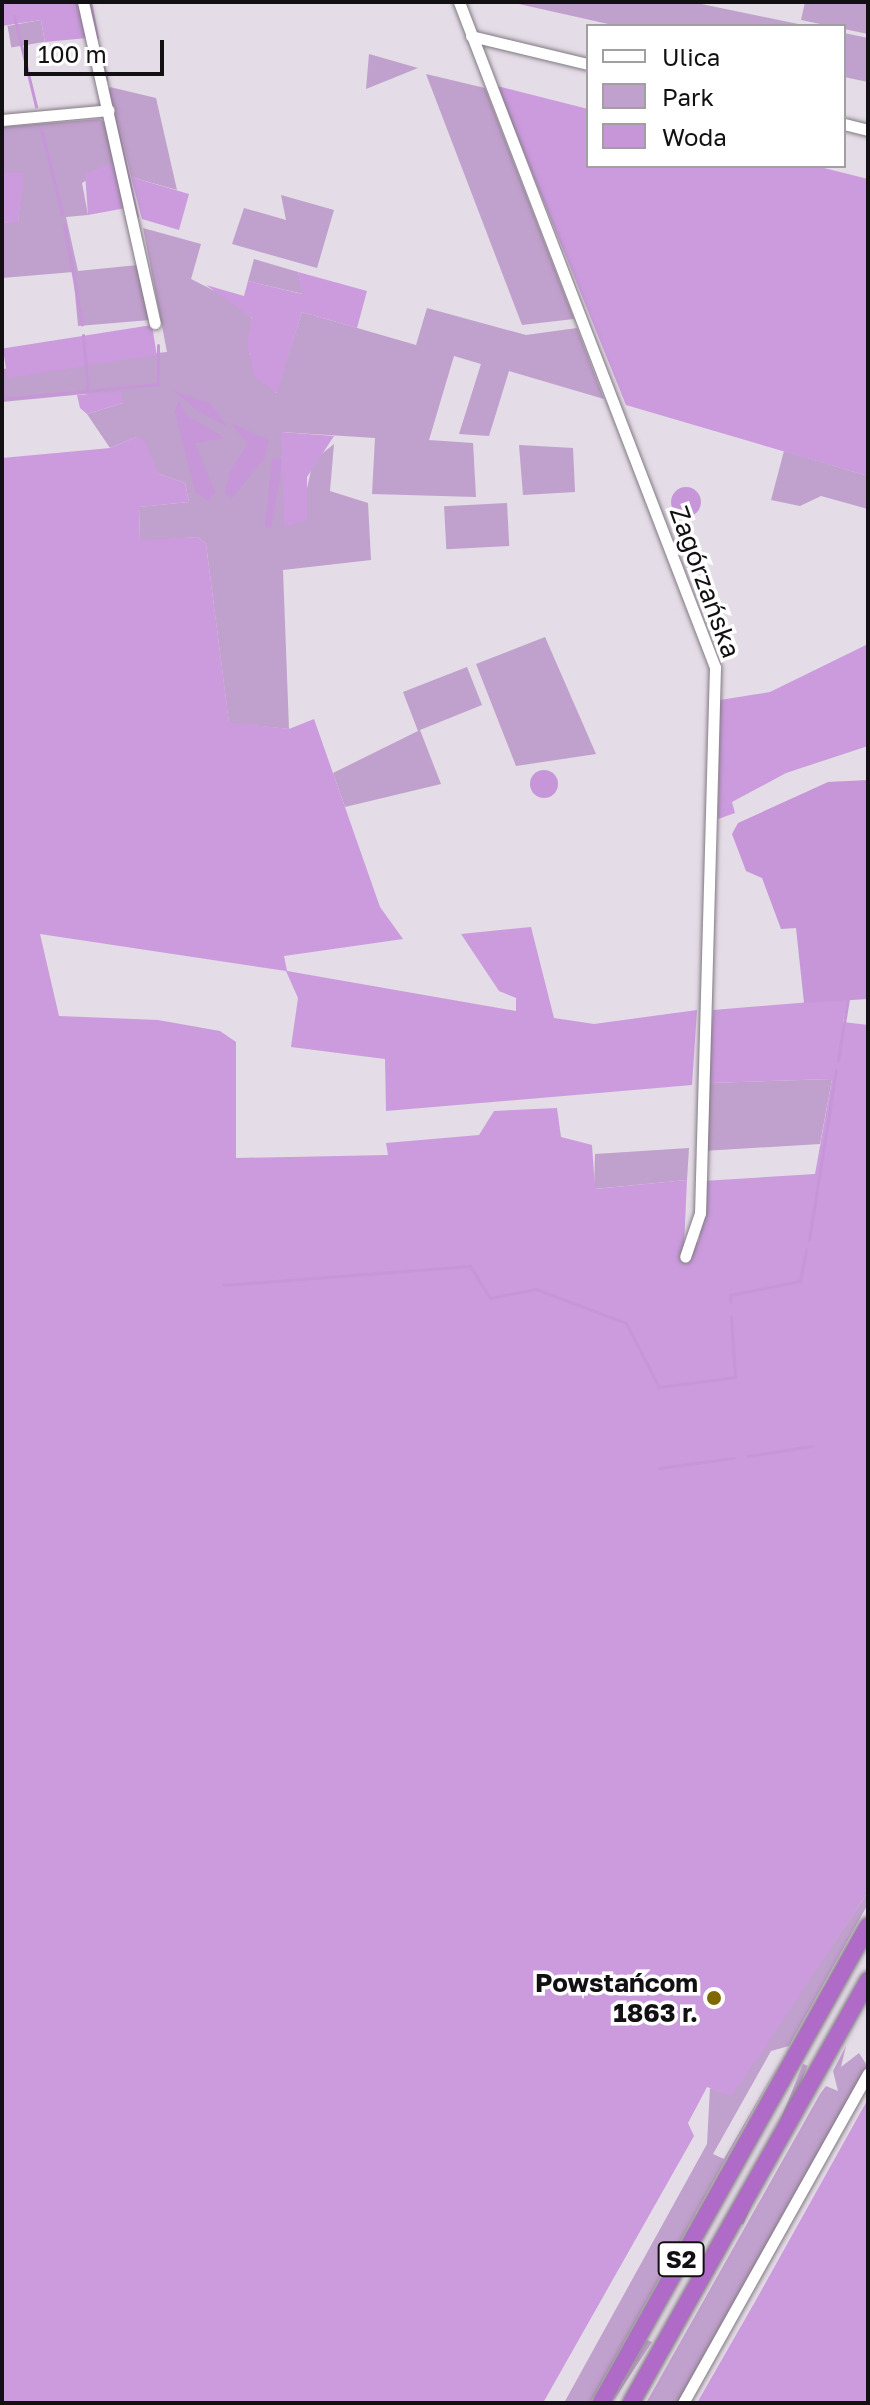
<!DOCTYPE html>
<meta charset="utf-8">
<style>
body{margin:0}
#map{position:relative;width:870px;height:2405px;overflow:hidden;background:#e4dce6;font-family:"Golos Text",sans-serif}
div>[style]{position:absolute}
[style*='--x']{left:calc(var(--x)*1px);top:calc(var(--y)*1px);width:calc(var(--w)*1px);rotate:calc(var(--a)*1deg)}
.green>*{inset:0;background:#c0a0cc;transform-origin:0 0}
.forest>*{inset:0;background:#cb9bdd;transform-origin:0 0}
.water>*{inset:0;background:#c696d8}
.round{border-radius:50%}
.stream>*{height:3px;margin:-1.5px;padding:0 1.5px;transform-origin:1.5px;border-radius:1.5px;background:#c696d8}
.roads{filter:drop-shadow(0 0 2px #817a83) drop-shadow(0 0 2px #817a83)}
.minor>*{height:11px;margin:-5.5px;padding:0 5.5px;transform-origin:5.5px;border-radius:5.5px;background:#fff}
.highway>*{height:16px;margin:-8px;padding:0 8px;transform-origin:8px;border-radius:8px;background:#b06bc8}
.dots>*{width:22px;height:22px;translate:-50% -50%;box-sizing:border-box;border:4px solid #fff;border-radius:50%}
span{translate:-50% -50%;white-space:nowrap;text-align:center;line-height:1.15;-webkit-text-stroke:7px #fff;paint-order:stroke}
.shield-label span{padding:2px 6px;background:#fff;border:2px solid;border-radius:6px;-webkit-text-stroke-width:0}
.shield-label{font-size:24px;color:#131013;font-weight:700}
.street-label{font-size:26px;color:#131013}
.poi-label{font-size:26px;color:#131013;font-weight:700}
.right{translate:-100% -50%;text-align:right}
.frame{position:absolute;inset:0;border:4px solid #131013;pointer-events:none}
.legend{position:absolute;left:586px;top:24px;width:260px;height:144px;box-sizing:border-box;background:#fff;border:2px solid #a19fa1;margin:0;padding:10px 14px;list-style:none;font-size:24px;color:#131013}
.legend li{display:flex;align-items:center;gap:16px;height:40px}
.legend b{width:40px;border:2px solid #a19fa1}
.scale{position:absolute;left:24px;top:40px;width:140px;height:36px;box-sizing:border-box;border:4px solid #131013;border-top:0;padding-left:10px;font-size:24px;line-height:28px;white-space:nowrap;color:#131013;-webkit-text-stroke:6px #fff;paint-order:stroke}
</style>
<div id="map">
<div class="green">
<div style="clip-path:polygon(692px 2px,808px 26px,617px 26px,519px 4px)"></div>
<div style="clip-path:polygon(805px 2px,868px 2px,868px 34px,801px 20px)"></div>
<div style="left:41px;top:20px;width:22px;height:34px;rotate:80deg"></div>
<div style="clip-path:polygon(844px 33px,868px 38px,868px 82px,844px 77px)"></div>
<div style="clip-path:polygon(369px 54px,418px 68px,366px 89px)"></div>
<div style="clip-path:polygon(426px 74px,485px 88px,574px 319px,522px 325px)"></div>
<div style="clip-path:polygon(110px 87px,156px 98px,177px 190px,131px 177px)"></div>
<div style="clip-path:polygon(99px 119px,107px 123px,116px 162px,82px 183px,88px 215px,66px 217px,78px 271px,138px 265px,150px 320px,78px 326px,73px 272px,2px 278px,2px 223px,18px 221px,23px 173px,2px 173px,2px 127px)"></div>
<div style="clip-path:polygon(281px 195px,334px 210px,317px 268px,232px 244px,244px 208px,286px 220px)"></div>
<div style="clip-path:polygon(143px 228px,201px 244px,191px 279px,242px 305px,252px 319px,249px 354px,276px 393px,302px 312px,416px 345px,427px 308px,526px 335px,577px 328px,604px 399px,509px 371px,489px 436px,459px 434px,481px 364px,454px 356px,429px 440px,473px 443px,476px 497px,372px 494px,375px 438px,281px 432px,306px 493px,313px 461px,334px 444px,330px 491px,368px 503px,371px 560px,283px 570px,289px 729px,229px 723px,206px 544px,198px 537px,140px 541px,139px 507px,189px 502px,185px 483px,159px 474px,136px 437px,110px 448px,87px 414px,123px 403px,85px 394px,2px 402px,2px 369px,167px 352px)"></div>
<div style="clip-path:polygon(254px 259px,298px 272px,303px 294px,248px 281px)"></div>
<div style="clip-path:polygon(519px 445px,573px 448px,575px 492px,523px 495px)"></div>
<div style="clip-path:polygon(784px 451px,868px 476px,868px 509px,821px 496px,800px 506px,771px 500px)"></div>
<div style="left:507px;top:503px;width:43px;height:63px;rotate:87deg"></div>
<div style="clip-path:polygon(545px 637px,596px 754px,516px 766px,476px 664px)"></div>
<div style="clip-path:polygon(467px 667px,482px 705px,420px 730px,441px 784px,345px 807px,333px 773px,418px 731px,403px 692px)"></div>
<div style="clip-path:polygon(832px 1079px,820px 1144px,703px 1151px,708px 1083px)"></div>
<div style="clip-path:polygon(689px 1148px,687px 1180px,594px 1189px,595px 1154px)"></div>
<div style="clip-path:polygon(868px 1892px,868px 1904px,789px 2046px,771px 2051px,713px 2154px,724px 2159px,781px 2060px,590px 2403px,564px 2403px,707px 2144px,710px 2088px,731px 2095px)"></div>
<div style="clip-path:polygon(846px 2046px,841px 2067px,859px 2053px,868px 2067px,678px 2403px,646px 2403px,820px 2094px,826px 2086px,838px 2091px,833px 2071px)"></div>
<div style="left:803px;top:2064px;width:5px;height:171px;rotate:22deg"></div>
<div style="clip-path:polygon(647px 2340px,652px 2342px,612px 2403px)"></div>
</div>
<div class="forest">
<div style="clip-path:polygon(2px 2px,78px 2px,87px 38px,45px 42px,41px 20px,2px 26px)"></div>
<div style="clip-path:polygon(497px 86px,588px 109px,588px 166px,816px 166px,868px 179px,868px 476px,626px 405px)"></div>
<div style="clip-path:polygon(116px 162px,126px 208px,88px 215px,85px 173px)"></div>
<div style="clip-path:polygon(2px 173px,24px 173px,18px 222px,2px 223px)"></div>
<div style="clip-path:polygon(131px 177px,189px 194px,179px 230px,142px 219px)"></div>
<div style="clip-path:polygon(298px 272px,367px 291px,357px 328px,302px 312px,277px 393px,255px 378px,247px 344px,252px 318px,206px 285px,244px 296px,248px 281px,302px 294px)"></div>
<div style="left:152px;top:325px;width:30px;height:151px;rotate:81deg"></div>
<div style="clip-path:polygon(121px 392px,123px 403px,87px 414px,80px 408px,77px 395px)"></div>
<div style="clip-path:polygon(281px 432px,334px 436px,307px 477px,307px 520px,284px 527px)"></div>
<div style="clip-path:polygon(136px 437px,144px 440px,159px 474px,185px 483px,189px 502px,139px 507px,140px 540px,198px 537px,206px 544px,229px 722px,289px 729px,314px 719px,380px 907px,403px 939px,284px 956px,287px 971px,516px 1011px,516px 998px,499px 991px,461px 934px,531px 927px,554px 1018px,594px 1024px,697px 1010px,692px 1085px,386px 1111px,385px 1059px,291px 1047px,298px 998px,286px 971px,40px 934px,59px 1016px,158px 1020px,220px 1031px,236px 1042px,236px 1158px,388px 1155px,386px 1143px,479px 1135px,494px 1111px,557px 1108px,561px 1137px,592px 1145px,595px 1189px,687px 1180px,684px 1246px,699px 1241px,703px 1181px,815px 1174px,832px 1079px,708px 1083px,713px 1010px,848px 999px,843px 1022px,868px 1025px,868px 1892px,732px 2096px,707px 2087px,688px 2123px,694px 2136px,543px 2403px,2px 2403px,2px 458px,110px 448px)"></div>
<div style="clip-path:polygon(868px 644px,868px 746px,786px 773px,732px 802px,735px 813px,718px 819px,720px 700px,770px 692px)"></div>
<div style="clip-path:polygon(868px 2099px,868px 2403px,697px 2403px,756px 2300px)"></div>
</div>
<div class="water">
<div style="clip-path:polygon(172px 390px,211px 404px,227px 426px,198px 411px)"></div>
<div style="clip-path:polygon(179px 401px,186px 415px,225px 438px,195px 443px,215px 492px,208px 501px,195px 491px,175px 411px)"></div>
<div style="clip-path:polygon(231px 423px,269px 440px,264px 459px,231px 499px,225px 493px,230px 471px,248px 444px)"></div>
<div style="clip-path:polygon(272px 458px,281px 458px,281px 472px,271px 529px,265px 526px)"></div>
<div class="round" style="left:671px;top:487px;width:30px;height:30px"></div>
<div class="round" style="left:530px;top:770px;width:28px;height:28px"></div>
<div style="clip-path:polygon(868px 780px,868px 999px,804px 1003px,796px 928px,781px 929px,762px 878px,746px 871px,732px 834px,738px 823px,828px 782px)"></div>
</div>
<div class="stream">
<div style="--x:90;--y:2;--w:36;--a:79"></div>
<div style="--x:14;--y:16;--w:93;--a:76.3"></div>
<div style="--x:100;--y:52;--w:28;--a:77"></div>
<div style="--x:109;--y:89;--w:130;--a:77.6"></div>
<div style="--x:41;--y:129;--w:87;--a:76"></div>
<div style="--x:64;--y:224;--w:102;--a:79.8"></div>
<div style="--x:83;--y:335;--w:56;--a:84.9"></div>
<div style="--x:2;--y:399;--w:157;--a:-5.5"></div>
<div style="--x:158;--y:384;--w:39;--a:-90"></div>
<div style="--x:838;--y:1060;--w:62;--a:-80.7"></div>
<div style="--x:809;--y:1240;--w:172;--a:-81"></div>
<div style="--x:223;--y:1285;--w:248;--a:-4.4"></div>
<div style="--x:470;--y:1266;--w:38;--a:58"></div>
<div style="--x:490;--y:1298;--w:47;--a:-11.1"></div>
<div style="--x:536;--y:1289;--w:96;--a:20.7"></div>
<div style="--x:626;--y:1323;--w:72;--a:62.7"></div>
<div style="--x:659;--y:1387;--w:77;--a:-7.5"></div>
<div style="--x:735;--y:1377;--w:61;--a:-93.8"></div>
<div style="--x:730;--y:1302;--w:7;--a:-90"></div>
<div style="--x:730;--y:1295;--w:71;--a:-11.3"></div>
<div style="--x:800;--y:1281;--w:32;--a:-79"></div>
<div style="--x:748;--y:1456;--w:64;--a:-9"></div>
<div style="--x:659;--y:1468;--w:75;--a:-7.7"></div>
</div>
<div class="roads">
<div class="minor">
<div style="--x:83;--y:2;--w:329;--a:77.4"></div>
<div style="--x:459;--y:2;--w:713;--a:68.95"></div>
<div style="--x:715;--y:667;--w:546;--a:91.57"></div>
<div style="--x:700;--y:1213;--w:46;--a:108.8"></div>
<div style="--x:471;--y:36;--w:120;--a:13.5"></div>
<div style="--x:2;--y:120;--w:107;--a:-5.3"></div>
<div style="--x:844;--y:124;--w:25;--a:14"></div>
<div style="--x:683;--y:2403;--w:378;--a:-60.7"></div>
</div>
<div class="highway">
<div style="--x:601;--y:2403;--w:547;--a:-60.76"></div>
<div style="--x:631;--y:2403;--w:485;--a:-60.7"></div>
</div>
</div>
<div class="dots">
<div style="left:714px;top:1998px;background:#806700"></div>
</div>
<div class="shield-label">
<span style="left:681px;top:2259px">S2</span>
</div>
<div class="street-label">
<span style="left:705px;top:582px;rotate:70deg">Zagórzańska</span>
</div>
<div class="poi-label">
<span class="right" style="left:698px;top:1998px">Powstańcom<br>1863 r.</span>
</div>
<div class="frame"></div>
<ul class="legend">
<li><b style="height:10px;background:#fff"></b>Ulica</li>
<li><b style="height:22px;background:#c0a0cc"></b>Park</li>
<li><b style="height:22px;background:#c696d8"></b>Woda</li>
</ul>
<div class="scale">100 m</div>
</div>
